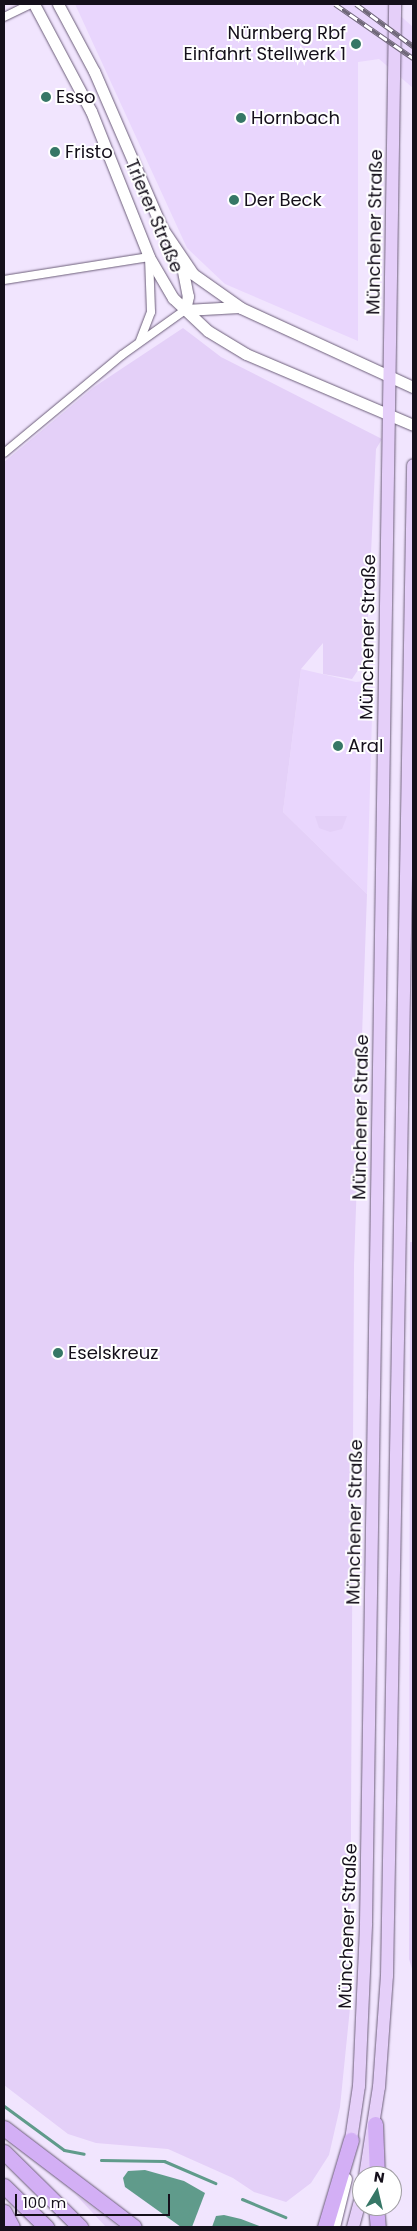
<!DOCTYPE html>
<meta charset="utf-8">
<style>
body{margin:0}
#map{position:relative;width:417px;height:2231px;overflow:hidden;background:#f1e5fe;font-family:Poppins,sans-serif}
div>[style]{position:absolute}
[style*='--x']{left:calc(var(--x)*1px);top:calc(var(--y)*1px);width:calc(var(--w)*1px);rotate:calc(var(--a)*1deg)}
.built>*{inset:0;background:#e9d6fd}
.green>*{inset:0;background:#e4d0f8}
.water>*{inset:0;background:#609b8b}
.stream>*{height:3px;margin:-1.5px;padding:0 1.5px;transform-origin:1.5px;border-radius:1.5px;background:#609b8b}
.roads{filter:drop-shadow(0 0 1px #6c5e79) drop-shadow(0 0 1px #6c5e79)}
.minor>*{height:8px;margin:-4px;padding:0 4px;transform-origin:4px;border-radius:4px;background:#fff}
.secondary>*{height:11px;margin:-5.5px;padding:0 5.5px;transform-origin:5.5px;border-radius:5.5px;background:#fff}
.primary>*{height:12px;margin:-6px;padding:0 6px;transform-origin:6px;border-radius:6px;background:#e5cff9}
.motorway>*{height:15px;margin:-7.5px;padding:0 7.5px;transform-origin:7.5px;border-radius:7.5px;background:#d3aff5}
.rail>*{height:5px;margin-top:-2.5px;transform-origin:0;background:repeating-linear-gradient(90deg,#fff 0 9px,#706879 0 18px);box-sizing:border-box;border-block:1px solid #706879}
.dots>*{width:14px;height:14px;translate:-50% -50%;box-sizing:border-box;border:2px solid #fff;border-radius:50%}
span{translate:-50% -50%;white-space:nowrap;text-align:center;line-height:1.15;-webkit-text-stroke:4px #fff;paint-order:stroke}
.poi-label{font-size:18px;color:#15101b}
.right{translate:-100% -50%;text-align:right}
.left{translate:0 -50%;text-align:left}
.street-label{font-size:18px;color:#15101b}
.frame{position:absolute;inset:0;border:5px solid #15101b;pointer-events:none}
.north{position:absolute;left:352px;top:2166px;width:50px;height:50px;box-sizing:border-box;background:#fff;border:1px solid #a19fa4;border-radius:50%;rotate:9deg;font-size:14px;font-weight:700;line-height:20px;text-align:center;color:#15101b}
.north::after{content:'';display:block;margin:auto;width:18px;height:22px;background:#367766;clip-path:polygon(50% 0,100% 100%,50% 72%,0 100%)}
.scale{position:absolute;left:15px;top:2194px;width:155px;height:22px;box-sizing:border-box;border:2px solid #15101b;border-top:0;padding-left:6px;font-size:15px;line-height:18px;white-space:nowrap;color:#15101b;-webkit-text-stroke:4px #fff;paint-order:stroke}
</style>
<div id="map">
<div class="built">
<div style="clip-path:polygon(75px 4px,387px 4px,413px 27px,413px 88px,379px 59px,358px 62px,358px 341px,225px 284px,187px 248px)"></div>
<div style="clip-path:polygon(301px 669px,356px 682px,373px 680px,367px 894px,283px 812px)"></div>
</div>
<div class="green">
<div style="clip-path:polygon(183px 328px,221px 357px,382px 439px,376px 449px,366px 658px,352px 679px,323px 674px,323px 643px,301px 669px,283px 812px,367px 894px,354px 1265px,350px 2008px,340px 2107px,329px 2155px,311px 2183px,286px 2202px,254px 2192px,233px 2178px,168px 2149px,96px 2143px,68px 2134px,4px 2085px,4px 462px,94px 387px)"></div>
<div style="clip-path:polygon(315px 816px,347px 816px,342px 829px,330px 832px,319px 828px)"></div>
<div style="clip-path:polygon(410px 1242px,413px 1242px,413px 1972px,409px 1959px)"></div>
<div style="clip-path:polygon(75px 2194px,119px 2227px,106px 2227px)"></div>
</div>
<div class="water">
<div style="clip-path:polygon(145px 2170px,184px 2181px,205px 2193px,192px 2227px,181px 2227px,125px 2187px,123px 2178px,128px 2171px)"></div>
<div style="clip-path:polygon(224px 2215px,241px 2219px,262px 2227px,212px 2227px,216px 2216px)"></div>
</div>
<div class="stream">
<div style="--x:4;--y:2106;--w:74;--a:36.3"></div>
<div style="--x:64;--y:2150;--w:20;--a:11"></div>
<div style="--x:101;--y:2160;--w:63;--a:0.9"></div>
<div style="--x:164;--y:2161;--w:56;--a:23.3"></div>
<div style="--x:242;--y:2199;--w:47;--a:22.7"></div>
</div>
<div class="roads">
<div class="minor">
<div style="--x:4;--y:17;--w:30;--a:-26"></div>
<div style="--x:4;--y:280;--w:147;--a:-9"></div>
<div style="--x:149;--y:257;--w:55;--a:87.9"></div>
<div style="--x:151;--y:312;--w:31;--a:111"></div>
<div style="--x:4;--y:453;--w:153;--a:-39.7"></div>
<div style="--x:122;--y:355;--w:77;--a:-35.5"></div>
</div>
<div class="secondary">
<div style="--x:34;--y:4;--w:121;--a:62"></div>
<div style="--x:91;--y:111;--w:157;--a:68.3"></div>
<div style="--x:149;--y:257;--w:48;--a:59.7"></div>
<div style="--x:173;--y:298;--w:48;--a:43.3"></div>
<div style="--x:208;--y:331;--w:44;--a:31.2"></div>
<div style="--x:246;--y:354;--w:181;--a:23"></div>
<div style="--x:58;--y:4;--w:76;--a:61.8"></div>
<div style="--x:94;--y:71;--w:171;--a:66.6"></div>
<div style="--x:162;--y:228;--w:55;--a:56"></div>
<div style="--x:193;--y:274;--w:59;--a:35.3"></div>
<div style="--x:241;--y:308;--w:189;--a:24.7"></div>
<div style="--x:181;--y:261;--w:36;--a:79"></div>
<div style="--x:188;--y:296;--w:14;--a:102"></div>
<div style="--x:185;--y:310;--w:54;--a:-3.2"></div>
<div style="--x:334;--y:2227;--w:50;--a:-76.2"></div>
</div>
<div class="primary">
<div style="--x:351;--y:2140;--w:55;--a:-81.6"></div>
<div style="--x:359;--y:2086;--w:163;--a:-87.5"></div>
<div style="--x:366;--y:1923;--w:1919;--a:-89.13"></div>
<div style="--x:365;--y:2176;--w:90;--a:-81.1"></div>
<div style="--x:379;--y:2087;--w:111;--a:-85.9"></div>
<div style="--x:387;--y:1976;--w:1511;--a:-89.01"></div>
<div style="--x:353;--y:2227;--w:35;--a:-75"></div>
</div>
<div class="motorway">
<div style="--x:375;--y:2124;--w:52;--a:87.8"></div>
<div style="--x:4;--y:2128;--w:163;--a:37.3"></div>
<div style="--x:4;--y:2152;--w:107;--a:44.6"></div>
<div style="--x:4;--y:2186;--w:59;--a:44.3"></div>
<div style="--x:376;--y:2206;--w:21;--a:85"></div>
<div style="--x:4;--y:2212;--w:17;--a:62"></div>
<div style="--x:325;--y:2227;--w:91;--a:-73.4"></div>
</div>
</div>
<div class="rail">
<div style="--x:335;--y:4;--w:95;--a:34.7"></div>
<div style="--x:356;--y:4;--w:71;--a:36.4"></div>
</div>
<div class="dots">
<div style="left:356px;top:44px;background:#367766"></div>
<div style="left:46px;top:97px;background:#367766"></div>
<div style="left:241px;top:118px;background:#367766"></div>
<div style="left:55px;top:152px;background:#367766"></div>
<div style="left:234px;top:200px;background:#367766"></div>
<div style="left:338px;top:746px;background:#367766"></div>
<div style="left:58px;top:1353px;background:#367766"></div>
</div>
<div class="poi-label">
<span class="right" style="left:346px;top:44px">Nürnberg Rbf<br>Einfahrt Stellwerk 1</span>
<span class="left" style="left:56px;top:97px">Esso</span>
<span class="left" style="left:251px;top:118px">Hornbach</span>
<span class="left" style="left:65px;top:152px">Fristo</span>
<span class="left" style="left:244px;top:200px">Der Beck</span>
<span class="left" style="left:348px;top:746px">Aral</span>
<span class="left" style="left:68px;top:1353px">Eselskreuz</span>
</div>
<div class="street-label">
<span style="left:154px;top:216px;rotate:67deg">Trierer Straße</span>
<span style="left:375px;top:232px;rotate:-89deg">Münchener Straße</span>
<span style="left:368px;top:637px;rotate:-89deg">Münchener Straße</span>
<span style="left:361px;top:1117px;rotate:-89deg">Münchener Straße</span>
<span style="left:355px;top:1522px;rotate:-89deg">Münchener Straße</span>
<span style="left:348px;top:1926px;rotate:-88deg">Münchener Straße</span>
</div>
<div class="frame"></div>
<div class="north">N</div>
<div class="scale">100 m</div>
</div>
